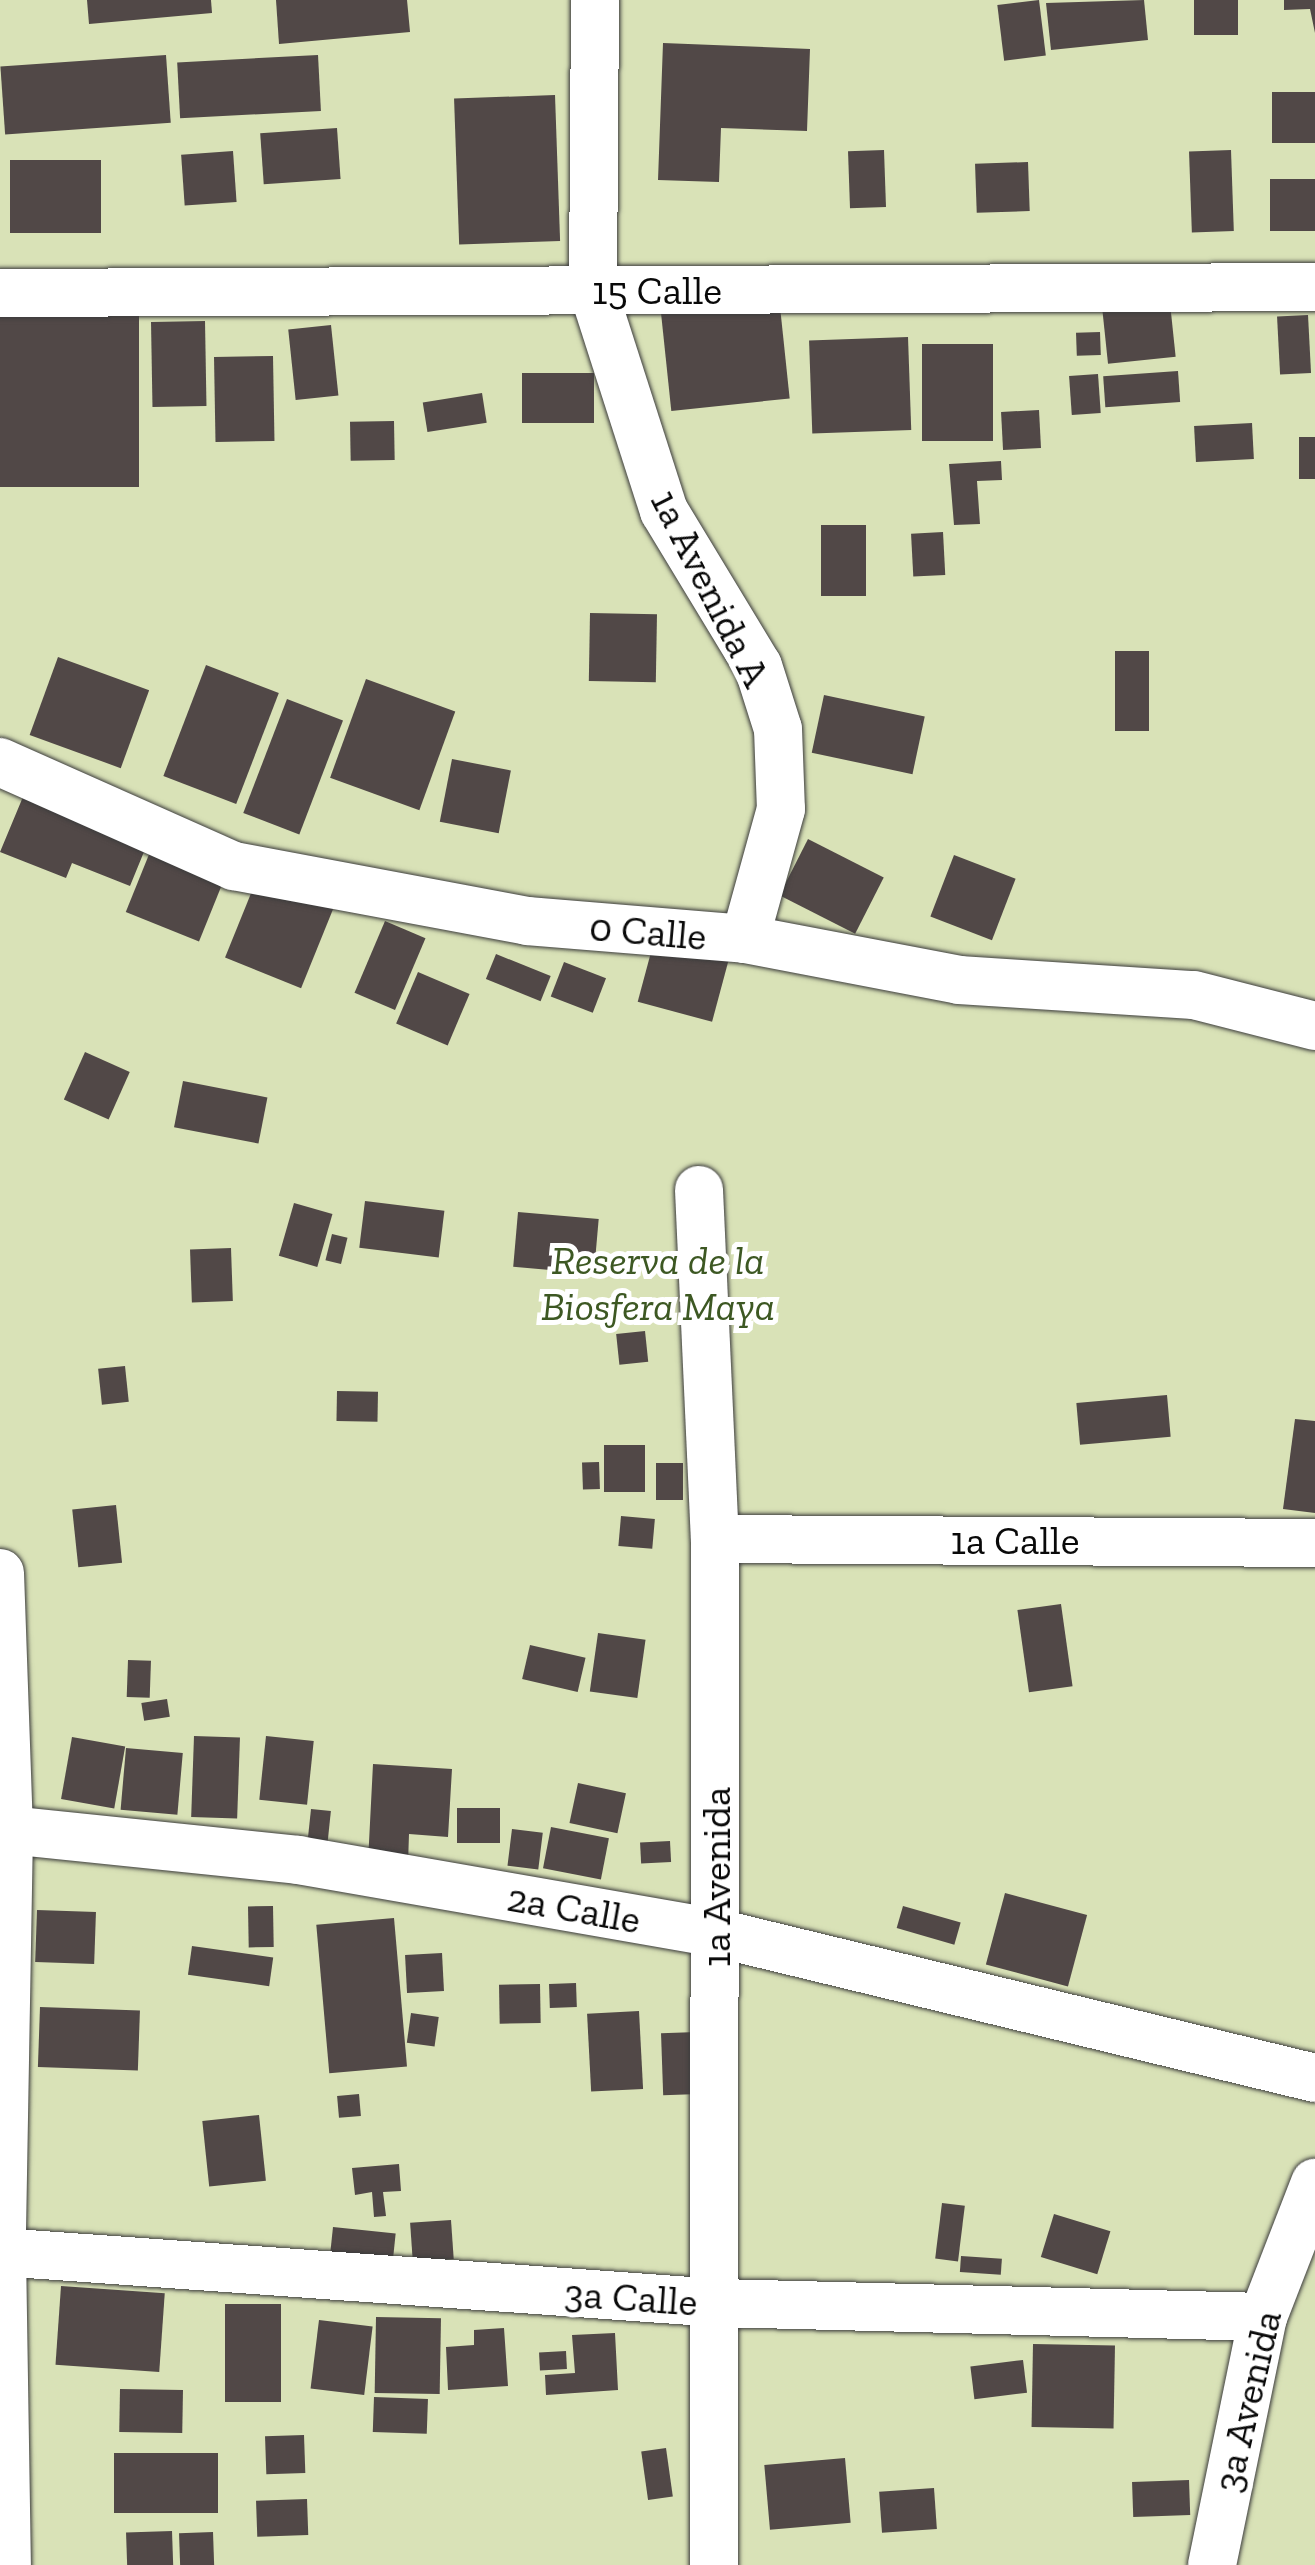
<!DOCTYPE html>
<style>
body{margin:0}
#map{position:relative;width:1315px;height:2565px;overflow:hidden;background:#fcf3e9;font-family:"Zilla Slab",serif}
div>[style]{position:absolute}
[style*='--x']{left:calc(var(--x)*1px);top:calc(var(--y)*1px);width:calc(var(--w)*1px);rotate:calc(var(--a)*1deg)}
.green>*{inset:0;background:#d9e2b7;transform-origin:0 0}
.building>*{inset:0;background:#514847;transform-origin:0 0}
.roads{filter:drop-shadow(0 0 2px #3c3c3c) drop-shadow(0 0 2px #3c3c3c)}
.minor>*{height:48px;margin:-24px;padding:0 24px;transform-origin:24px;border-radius:24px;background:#fff}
span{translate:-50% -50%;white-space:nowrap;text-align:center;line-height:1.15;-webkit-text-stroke:10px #fff;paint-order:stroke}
.street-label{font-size:40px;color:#090909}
.park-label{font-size:40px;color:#3d5823;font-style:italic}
</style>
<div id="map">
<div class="green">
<div style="left:0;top:0;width:1315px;height:2565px"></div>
</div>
<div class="building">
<div style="clip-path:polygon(87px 0,211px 0,212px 13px,89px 24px)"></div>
<div style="clip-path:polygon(276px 0,407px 0,410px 32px,279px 44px)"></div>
<div style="left:1039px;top:0;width:56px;height:42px;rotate:83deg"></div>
<div style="clip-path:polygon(1144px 0,1148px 40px,1051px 50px,1046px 3px)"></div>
<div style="left:1194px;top:0;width:44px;height:35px"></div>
<div style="clip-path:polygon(1284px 0,1315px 0,1315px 33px,1310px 9px,1284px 10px)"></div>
<div style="clip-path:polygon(663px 43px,810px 49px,807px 131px,721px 128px,719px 182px,658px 180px)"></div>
<div style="left:166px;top:55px;width:68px;height:166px;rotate:86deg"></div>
<div style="left:318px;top:55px;width:56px;height:141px;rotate:87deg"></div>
<div style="left:1315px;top:92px;width:51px;height:43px;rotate:90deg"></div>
<div style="left:555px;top:95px;width:146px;height:101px;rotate:88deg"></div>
<div style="left:337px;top:128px;width:51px;height:77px;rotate:86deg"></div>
<div style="left:884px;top:150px;width:57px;height:36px;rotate:88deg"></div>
<div style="left:1231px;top:150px;width:81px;height:42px;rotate:88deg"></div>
<div style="left:233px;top:151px;width:51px;height:52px;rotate:86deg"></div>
<div style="left:10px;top:160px;width:91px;height:73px"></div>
<div style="left:1028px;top:162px;width:49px;height:53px;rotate:88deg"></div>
<div style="left:1315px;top:179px;width:52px;height:45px;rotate:90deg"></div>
<div style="left:779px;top:297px;width:102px;height:119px;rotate:84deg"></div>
<div style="left:1170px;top:303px;width:54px;height:68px;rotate:84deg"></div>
<div style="left:139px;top:310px;width:177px;height:139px;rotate:90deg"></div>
<div style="left:1308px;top:315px;width:58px;height:31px;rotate:87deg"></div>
<div style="left:205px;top:321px;width:85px;height:54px;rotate:89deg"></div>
<div style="left:331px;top:325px;width:71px;height:43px;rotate:84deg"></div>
<div style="left:1100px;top:332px;width:23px;height:24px;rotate:88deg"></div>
<div style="left:908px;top:337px;width:93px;height:99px;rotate:88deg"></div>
<div style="left:993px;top:344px;width:97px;height:71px;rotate:90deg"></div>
<div style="left:273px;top:356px;width:85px;height:59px;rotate:89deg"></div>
<div style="left:1178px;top:371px;width:31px;height:75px;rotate:86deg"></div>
<div style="left:522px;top:373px;width:72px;height:50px"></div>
<div style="left:1098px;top:374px;width:39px;height:29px;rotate:86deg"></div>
<div style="left:482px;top:393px;width:30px;height:60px;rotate:81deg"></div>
<div style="left:1039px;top:410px;width:38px;height:38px;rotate:87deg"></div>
<div style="left:394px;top:421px;width:39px;height:44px;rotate:89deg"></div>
<div style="left:1252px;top:423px;width:36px;height:58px;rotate:87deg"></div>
<div style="left:1299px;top:437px;width:16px;height:42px"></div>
<div style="clip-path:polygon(1001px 461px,1002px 480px,977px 481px,980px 524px,954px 525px,949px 464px)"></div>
<div style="left:821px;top:525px;width:45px;height:71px"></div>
<div style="left:943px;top:532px;width:43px;height:32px;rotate:87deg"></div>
<div style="left:590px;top:613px;width:67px;height:68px;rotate:1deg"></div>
<div style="left:1115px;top:651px;width:34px;height:80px"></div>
<div style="left:58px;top:657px;width:97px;height:83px;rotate:20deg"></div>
<div style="left:206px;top:665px;width:78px;height:119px;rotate:21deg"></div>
<div style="left:366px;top:679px;width:95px;height:105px;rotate:20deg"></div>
<div style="left:824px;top:695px;width:103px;height:59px;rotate:12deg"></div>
<div style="left:287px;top:699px;width:60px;height:122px;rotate:21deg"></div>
<div style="left:452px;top:759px;width:60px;height:64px;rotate:11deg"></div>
<div style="clip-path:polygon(25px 792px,148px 842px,130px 886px,72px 863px,66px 878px,0 852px)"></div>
<div style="left:808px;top:839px;width:85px;height:63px;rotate:27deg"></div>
<div style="left:152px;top:847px;width:79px;height:70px;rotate:22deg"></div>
<div style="left:954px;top:855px;width:66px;height:66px;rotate:21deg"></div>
<div style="left:258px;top:876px;width:82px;height:88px;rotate:22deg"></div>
<div style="left:385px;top:921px;width:44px;height:78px;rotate:23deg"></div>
<div style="left:654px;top:941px;width:77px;height:63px;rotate:15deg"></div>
<div style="left:496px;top:954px;width:59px;height:27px;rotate:22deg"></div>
<div style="left:564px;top:962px;width:45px;height:37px;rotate:21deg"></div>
<div style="left:418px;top:972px;width:56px;height:56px;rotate:23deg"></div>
<div style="left:85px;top:1052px;width:49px;height:52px;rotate:24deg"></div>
<div style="left:183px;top:1081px;width:86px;height:47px;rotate:11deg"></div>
<div style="left:365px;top:1201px;width:80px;height:47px;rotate:7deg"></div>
<div style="left:294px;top:1203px;width:40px;height:55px;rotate:16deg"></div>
<div style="left:518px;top:1212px;width:81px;height:55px;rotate:5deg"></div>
<div style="left:332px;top:1234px;width:16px;height:27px;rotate:14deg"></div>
<div style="left:231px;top:1248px;width:53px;height:41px;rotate:88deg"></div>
<div style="left:645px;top:1331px;width:31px;height:29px;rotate:84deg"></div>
<div style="left:125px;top:1366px;width:36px;height:27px;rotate:84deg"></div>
<div style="left:337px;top:1391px;width:41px;height:30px;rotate:1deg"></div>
<div style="left:1167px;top:1395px;width:42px;height:91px;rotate:85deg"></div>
<div style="clip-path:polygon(1295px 1419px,1315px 1421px,1315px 1513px,1283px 1509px)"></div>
<div style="left:604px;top:1445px;width:41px;height:47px"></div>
<div style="left:599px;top:1462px;width:27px;height:17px;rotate:88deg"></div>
<div style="left:683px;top:1463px;width:37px;height:27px;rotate:90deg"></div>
<div style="left:116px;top:1505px;width:58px;height:44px;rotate:84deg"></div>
<div style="left:621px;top:1516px;width:34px;height:30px;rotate:5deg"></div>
<div style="left:1061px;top:1604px;width:83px;height:44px;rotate:82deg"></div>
<div style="left:598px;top:1633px;width:48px;height:59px;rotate:8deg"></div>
<div style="left:530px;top:1645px;width:57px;height:35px;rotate:13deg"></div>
<div style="left:128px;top:1660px;width:23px;height:37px;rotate:2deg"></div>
<div style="left:167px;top:1699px;width:18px;height:26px;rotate:81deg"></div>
<div style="left:194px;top:1736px;width:46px;height:81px;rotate:2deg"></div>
<div style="left:266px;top:1736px;width:48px;height:64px;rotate:6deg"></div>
<div style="left:72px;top:1737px;width:54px;height:63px;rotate:10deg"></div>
<div style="left:126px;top:1748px;width:57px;height:62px;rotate:5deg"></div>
<div style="clip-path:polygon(373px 1764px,452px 1769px,448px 1837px,409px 1834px,408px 1864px,368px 1862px)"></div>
<div style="left:578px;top:1783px;width:49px;height:41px;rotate:12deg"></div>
<div style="left:457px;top:1808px;width:43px;height:35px"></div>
<div style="left:311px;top:1809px;width:20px;height:32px;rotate:6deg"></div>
<div style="left:551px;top:1827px;width:59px;height:42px;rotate:11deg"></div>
<div style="left:512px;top:1829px;width:31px;height:37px;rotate:7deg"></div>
<div style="left:670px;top:1841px;width:21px;height:30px;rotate:87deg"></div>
<div style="left:1005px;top:1893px;width:85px;height:74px;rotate:15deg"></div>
<div style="left:273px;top:1906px;width:41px;height:25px;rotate:89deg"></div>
<div style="left:903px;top:1906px;width:60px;height:23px;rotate:16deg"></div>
<div style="left:37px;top:1910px;width:59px;height:52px;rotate:2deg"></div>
<div style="left:394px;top:1918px;width:149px;height:78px;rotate:85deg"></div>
<div style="left:192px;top:1946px;width:82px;height:29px;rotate:8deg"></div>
<div style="left:442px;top:1953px;width:38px;height:37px;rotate:87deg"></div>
<div style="left:576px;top:1983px;width:24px;height:27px;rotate:88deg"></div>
<div style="left:540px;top:1984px;width:39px;height:41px;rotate:89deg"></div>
<div style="left:40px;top:2007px;width:100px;height:60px;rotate:2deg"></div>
<div style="left:639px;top:2011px;width:78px;height:52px;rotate:87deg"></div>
<div style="left:411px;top:2013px;width:28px;height:30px;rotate:8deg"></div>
<div style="left:697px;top:2032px;width:62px;height:36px;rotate:88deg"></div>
<div style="left:359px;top:2094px;width:22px;height:22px;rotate:85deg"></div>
<div style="left:259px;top:2115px;width:66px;height:57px;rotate:84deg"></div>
<div style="clip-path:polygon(399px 2164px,401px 2191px,383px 2192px,386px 2216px,374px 2217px,372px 2192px,355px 2195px,352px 2168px)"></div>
<div style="left:942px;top:2203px;width:23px;height:56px;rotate:7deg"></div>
<div style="left:1054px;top:2214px;width:59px;height:45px;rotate:17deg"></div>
<div style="left:451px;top:2220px;width:39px;height:41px;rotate:86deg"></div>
<div style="left:333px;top:2227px;width:63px;height:32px;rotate:6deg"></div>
<div style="left:961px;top:2256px;width:41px;height:16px;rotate:4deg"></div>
<div style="left:61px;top:2286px;width:104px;height:79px;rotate:4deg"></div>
<div style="left:225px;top:2304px;width:56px;height:98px"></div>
<div style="left:376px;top:2317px;width:65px;height:76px;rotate:1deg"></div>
<div style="left:319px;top:2320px;width:54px;height:69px;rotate:7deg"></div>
<div style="clip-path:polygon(504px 2328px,508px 2386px,448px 2390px,446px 2347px,474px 2345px,474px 2330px)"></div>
<div style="clip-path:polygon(615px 2333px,618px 2390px,546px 2395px,545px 2375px,575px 2373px,572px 2335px)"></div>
<div style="left:1033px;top:2344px;width:82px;height:83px;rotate:1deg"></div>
<div style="left:566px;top:2351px;width:18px;height:27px;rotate:87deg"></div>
<div style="left:1023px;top:2360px;width:33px;height:53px;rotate:83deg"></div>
<div style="left:120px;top:2389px;width:63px;height:43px;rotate:1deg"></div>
<div style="left:374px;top:2397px;width:54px;height:35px;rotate:2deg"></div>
<div style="left:304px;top:2435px;width:38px;height:39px;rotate:88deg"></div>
<div style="left:666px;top:2448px;width:49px;height:25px;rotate:82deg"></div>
<div style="left:114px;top:2453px;width:104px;height:60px"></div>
<div style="left:845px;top:2458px;width:65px;height:81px;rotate:85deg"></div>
<div style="left:1189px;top:2480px;width:35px;height:57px;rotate:88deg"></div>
<div style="left:934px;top:2488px;width:41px;height:55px;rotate:86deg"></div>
<div style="left:307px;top:2499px;width:36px;height:51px;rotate:88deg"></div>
<div style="left:172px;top:2531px;width:34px;height:46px;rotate:88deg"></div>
<div style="left:213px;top:2532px;width:33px;height:34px;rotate:88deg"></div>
</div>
<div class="roads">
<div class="minor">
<div style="--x:595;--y:0;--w:290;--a:90.4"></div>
<div style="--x:593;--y:290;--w:232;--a:72.2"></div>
<div style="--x:664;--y:511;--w:181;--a:58.8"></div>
<div style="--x:758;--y:666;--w:66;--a:72.4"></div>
<div style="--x:778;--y:729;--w:80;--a:87.9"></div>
<div style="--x:781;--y:809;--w:135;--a:105.5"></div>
<div style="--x:0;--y:293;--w:1315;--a:-0.26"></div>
<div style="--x:0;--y:762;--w:256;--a:24"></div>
<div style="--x:234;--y:866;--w:298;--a:10.6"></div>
<div style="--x:527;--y:921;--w:219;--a:4.7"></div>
<div style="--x:745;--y:939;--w:218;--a:10.8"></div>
<div style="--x:959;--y:980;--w:235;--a:3.7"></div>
<div style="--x:1194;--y:995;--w:125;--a:14.4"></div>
<div style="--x:699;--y:1190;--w:349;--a:87.4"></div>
<div style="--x:715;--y:1539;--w:1026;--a:90.06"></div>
<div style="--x:715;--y:1539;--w:600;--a:0.38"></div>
<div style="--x:0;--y:1573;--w:258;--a:88"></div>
<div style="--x:9;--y:1831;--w:422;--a:91"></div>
<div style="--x:2;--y:2253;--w:312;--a:89.1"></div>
<div style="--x:0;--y:1829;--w:300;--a:5.9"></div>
<div style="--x:298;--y:1860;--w:425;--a:9.9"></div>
<div style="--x:717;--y:1933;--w:615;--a:13.63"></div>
<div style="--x:0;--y:2252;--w:721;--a:4.06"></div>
<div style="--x:719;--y:2303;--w:544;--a:1.47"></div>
<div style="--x:1212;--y:2565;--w:253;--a:-78.4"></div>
<div style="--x:1263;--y:2317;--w:144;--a:-68.8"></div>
</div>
</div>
<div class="street-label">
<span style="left:657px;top:290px">15 Calle</span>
<span style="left:711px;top:588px;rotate:63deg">1a Avenida A</span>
<span style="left:648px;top:931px;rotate:5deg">0 Calle</span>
<span style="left:1015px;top:1540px">1a Calle</span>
<span style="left:716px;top:1877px;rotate:-90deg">1a Avenida</span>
<span style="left:574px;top:1908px;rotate:10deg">2a Calle</span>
<span style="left:631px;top:2297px;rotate:4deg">3a Calle</span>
<span style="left:1247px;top:2401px;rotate:-77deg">3a Avenida</span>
</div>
<div class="park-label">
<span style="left:658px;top:1283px">Reserva de la<br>Biosfera Maya</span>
</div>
</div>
